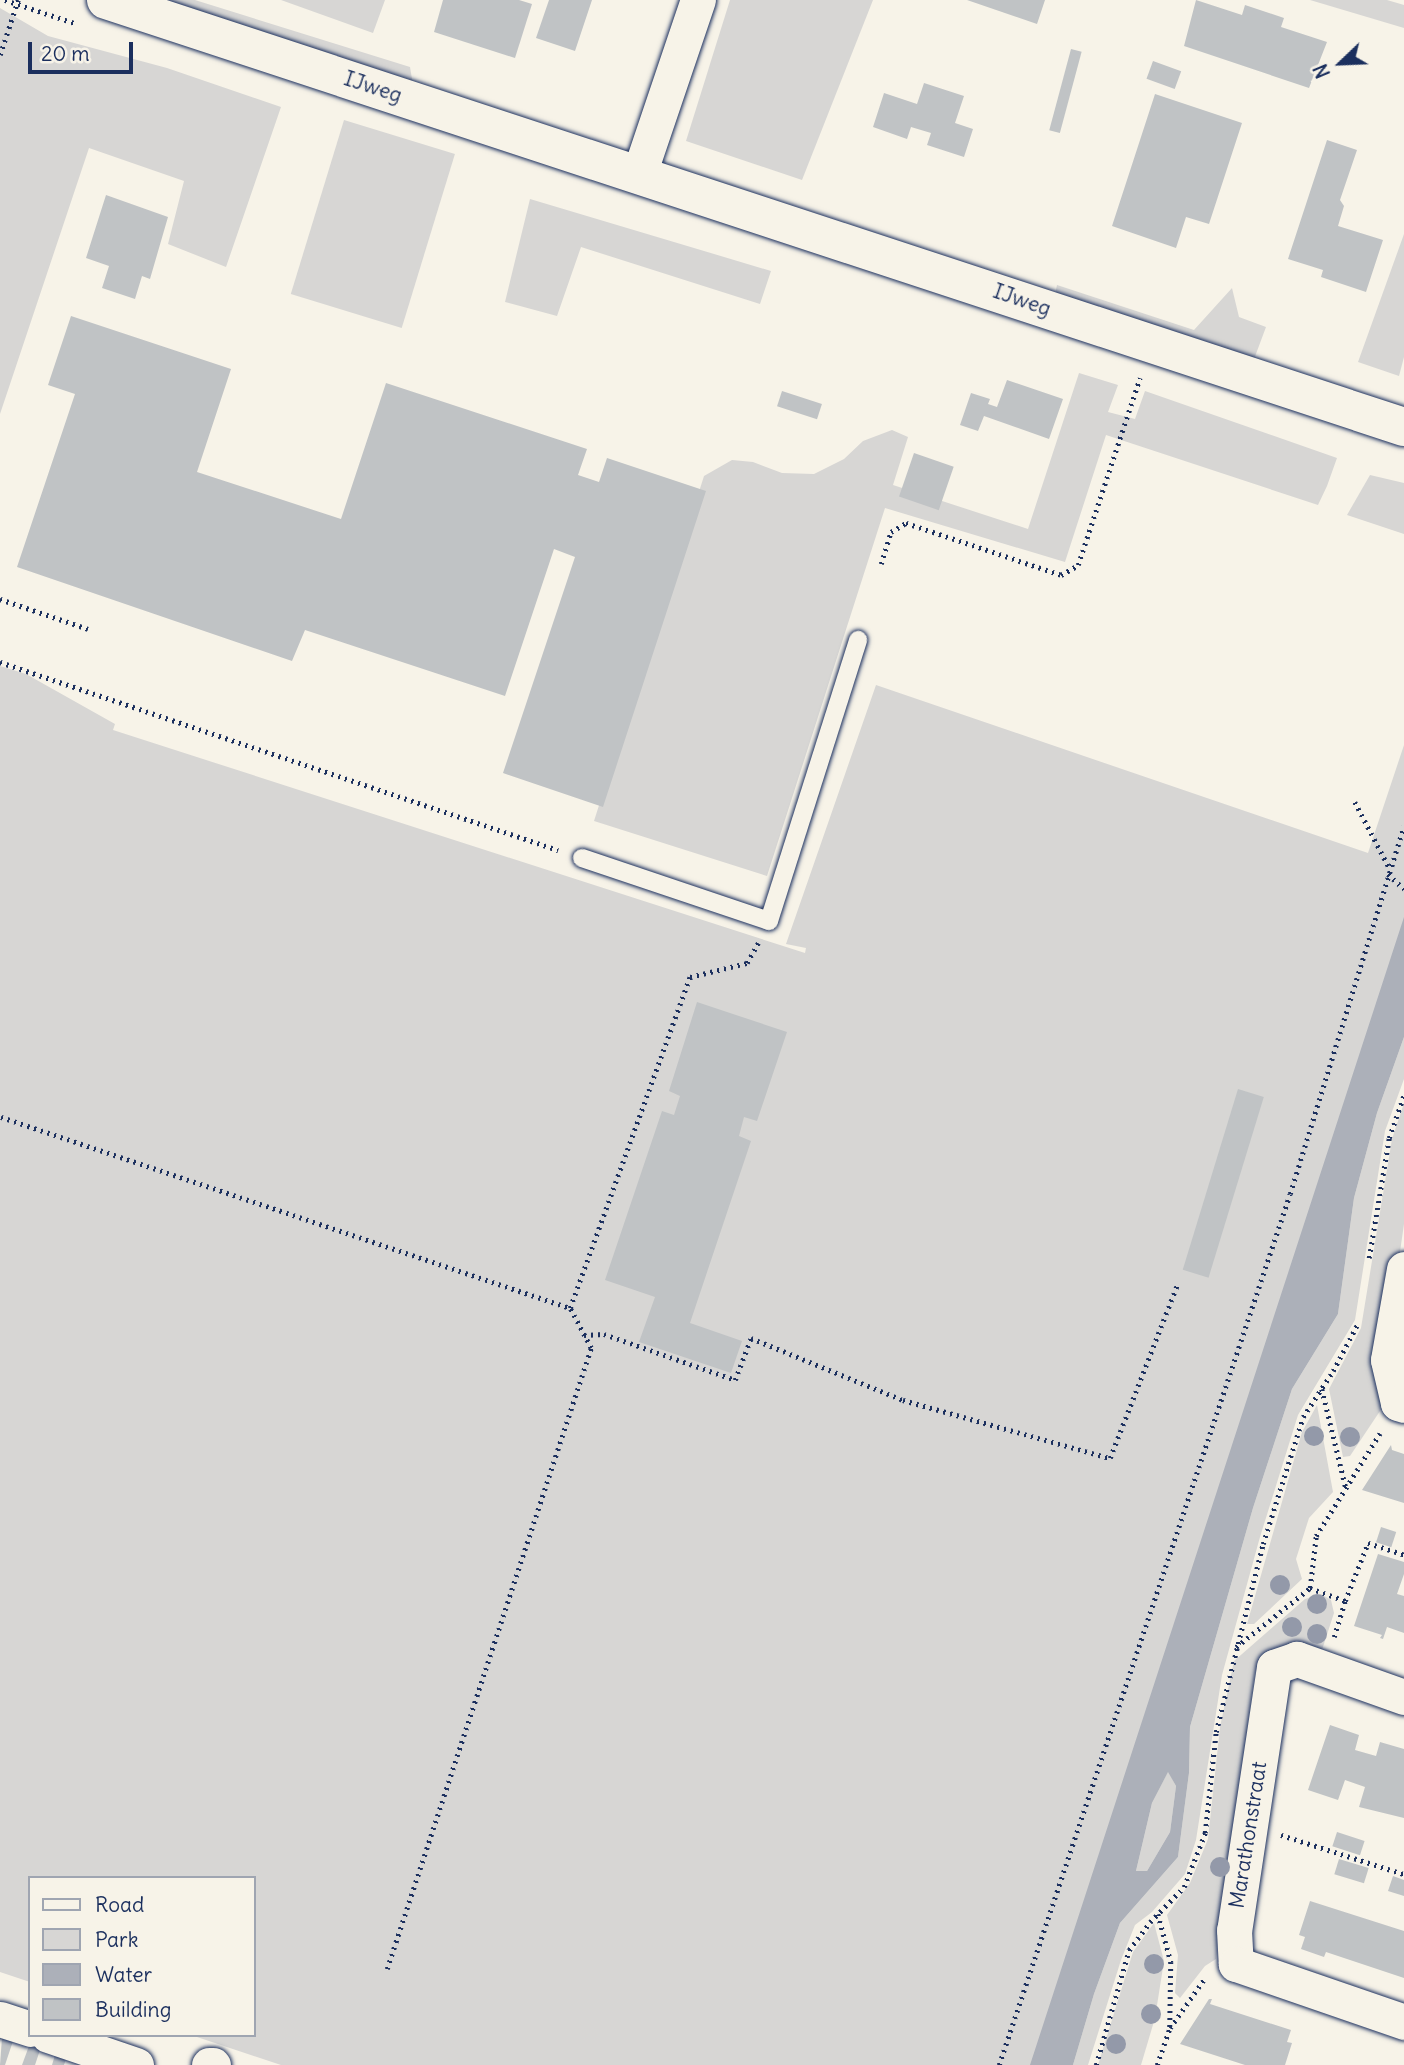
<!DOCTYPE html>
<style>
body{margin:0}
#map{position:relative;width:1404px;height:2065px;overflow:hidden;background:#f7f3e8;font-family:Delius,sans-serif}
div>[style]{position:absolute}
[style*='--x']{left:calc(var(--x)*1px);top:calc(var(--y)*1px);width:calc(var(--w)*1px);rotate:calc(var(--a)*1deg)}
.green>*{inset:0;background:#d7d6d4;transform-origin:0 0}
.water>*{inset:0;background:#acb0b9}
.building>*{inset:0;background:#c0c3c5;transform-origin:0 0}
.path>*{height:4.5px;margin-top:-2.25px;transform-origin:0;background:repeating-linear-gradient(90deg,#1b2f5e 0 2px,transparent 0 7px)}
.roads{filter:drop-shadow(0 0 2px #1b2f5e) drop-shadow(0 0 2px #1b2f5e)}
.lane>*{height:18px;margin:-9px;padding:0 9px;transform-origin:9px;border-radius:9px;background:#f7f3e8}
.street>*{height:35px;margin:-17.5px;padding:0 17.5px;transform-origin:17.5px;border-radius:17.5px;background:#f7f3e8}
.secondary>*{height:38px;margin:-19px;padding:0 19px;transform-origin:19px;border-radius:19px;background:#f7f3e8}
.trees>*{width:20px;height:20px;margin:-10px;border-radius:50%;background:#9399a9}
span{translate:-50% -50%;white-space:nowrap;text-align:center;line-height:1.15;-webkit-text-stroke:6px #f7f3e8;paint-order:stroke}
.street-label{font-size:21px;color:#1b2f5e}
.legend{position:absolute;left:28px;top:1876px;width:228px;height:161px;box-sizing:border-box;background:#f7f3e8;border:2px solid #9fa5b1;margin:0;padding:9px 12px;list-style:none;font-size:21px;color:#1b2f5e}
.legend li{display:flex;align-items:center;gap:14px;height:35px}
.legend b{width:35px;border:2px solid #9fa5b1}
.north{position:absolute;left:1306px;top:28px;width:70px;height:70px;-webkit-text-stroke:5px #f7f3e8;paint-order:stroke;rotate:247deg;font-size:19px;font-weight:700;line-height:28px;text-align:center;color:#1b2f5e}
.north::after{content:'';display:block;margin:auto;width:24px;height:32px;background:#1b2f5e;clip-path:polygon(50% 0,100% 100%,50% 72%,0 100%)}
.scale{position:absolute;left:28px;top:42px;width:105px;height:32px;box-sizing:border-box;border:4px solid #1b2f5e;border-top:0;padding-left:9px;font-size:21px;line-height:24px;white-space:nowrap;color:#1b2f5e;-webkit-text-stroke:5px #f7f3e8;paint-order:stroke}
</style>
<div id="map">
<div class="green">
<div style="clip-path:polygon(118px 0,195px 0,410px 67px,415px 97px)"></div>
<div style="clip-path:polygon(281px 0,385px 0,373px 33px)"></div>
<div style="clip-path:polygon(730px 0,873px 0,802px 180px,686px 141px)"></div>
<div style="clip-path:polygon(1310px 0,1387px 0,1404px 5px,1404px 28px)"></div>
<div style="clip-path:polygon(0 8px,48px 36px,167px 68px,281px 107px,226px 267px,168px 244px,184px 181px,89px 148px,0 414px)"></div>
<div style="left:344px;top:120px;width:116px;height:182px;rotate:17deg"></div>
<div style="clip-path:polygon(530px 199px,771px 271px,760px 304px,581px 247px,557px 316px,505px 302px)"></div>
<div style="clip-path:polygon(1404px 234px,1404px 357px,1399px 376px,1358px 362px)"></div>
<div style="clip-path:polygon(1057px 285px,1194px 330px,1232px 288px,1239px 317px,1266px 327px,1250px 370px,1053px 304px)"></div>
<div style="clip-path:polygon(1079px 373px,1118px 385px,1108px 412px,1135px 419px,1145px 391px,1337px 458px,1327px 486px,1318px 505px,1106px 435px,1065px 562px,885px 508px,767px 876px,594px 821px,704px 476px,732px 460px,753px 462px,782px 473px,814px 474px,844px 459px,863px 441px,892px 430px,908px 437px,893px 485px,1028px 529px)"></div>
<div style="clip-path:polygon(1370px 475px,1404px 483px,1404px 534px,1347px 515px)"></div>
<div style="clip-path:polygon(0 666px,26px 674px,115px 724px,113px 730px,805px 953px,806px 948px,786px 944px,876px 685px,1368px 853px,1404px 745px,1404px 932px,1043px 2065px,281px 2065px,191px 2035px,254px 2035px,254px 1878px,30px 1878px,30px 1982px,0 1972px)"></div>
<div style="clip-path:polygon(1404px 1037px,1404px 1079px,1385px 1131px,1355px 1320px,1298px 1415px,1260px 1537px,1222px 1675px,1196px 1840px,1185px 1874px,1152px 1912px,1135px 1925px,1121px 1960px,1088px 2065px,1073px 2065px,1094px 1994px,1120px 1923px,1178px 1857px,1189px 1773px,1190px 1727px,1253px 1508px,1292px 1389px,1338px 1314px,1354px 1198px,1377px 1113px)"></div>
<div style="clip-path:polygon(1404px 1103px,1404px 1224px,1387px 1343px,1382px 1408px,1350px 1456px,1343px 1457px,1329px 1389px,1361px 1328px,1392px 1139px)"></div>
<div style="clip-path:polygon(1317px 1405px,1333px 1492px,1309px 1518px,1296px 1559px,1302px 1579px,1254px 1624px,1247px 1624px,1302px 1432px)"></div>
<div style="clip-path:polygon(1321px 1594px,1331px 1600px,1334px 1613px,1321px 1653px,1270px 1652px,1255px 1672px,1216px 1959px,1205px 1966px,1180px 1998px,1175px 1993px,1178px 1955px,1167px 1915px,1190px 1883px,1208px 1839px,1220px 1727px,1234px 1661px,1305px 1599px)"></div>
<div style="clip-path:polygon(1168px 1771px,1176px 1786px,1170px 1832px,1147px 1871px,1136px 1871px,1152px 1803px)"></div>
<div style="clip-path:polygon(1154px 1923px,1164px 1961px,1155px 2018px,1141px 2065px,1098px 2065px,1133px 1952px)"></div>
</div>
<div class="water">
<div style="clip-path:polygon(evenodd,1404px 917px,1404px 1037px,1377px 1113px,1354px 1198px,1338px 1314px,1292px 1389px,1253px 1508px,1190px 1727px,1189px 1773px,1178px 1857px,1120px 1923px,1094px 1994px,1073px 2065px,1030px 2065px,1404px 917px,1168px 1772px,1176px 1786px,1170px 1832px,1147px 1871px,1136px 1871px,1152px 1803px,1168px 1772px)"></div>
</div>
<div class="building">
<div style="clip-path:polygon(443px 0,519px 0,532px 4px,515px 58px,434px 32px)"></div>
<div style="clip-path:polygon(549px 0,592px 0,575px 51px,536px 38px)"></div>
<div style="clip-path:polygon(967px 0,1045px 0,1037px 24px)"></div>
<div style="clip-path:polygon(1196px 0,1242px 15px,1245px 5px,1284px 18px,1281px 27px,1327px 42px,1309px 88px,1184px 46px)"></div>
<div style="left:1071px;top:49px;width:11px;height:84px;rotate:15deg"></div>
<div style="left:1153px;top:61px;width:30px;height:19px;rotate:20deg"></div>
<div style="clip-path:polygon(924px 83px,964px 96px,955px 123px,973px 129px,964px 157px,927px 145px,931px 133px,911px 127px,907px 139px,873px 127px,884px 93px,917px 104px)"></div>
<div style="clip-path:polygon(1155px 94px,1242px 123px,1209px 224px,1186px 217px,1176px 248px,1112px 226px)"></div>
<div style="clip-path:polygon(1327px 140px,1357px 150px,1340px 200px,1344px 206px,1338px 226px,1383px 240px,1366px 292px,1321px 277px,1323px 270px,1288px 259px)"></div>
<div style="clip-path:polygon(106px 195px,168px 217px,150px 279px,142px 276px,135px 299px,102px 288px,109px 266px,86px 258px)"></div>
<div style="clip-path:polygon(71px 316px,231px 369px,197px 472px,341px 519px,386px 383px,587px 449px,578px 475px,599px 482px,607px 458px,706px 491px,603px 807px,503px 773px,575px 557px,554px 549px,505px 696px,305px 630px,292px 661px,17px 567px,75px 394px,48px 385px)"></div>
<div style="clip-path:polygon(1007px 380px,1063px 399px,1049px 439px,984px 416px,978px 431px,960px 425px,971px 393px,990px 399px,988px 404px,997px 407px)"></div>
<div style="left:782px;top:391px;width:42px;height:16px;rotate:18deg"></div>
<div style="left:914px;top:453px;width:42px;height:46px;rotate:19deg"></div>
<div style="clip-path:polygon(697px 1002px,787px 1032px,757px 1121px,744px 1117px,739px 1136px,751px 1141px,690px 1323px,742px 1341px,731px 1373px,639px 1342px,655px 1297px,605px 1280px,662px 1111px,674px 1115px,680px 1096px,669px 1091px)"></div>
<div style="left:1238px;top:1089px;width:27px;height:189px;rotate:17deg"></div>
<div style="clip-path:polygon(1391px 1445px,1392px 1450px,1404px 1454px,1404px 1503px,1362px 1490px)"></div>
<div style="left:1381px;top:1527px;width:16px;height:16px;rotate:18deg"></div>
<div style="clip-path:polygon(1378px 1554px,1404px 1562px,1404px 1574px,1397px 1594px,1404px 1596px,1404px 1633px,1387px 1627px,1383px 1639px,1380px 1638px,1382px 1635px,1354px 1626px)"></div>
<div style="clip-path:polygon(1330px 1725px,1359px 1735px,1355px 1750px,1376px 1756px,1380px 1742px,1404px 1749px,1404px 1818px,1359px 1807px,1365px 1787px,1345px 1780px,1338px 1800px,1308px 1790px)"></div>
<div style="left:1337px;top:1832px;width:29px;height:15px;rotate:18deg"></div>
<div style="left:1339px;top:1859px;width:31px;height:16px;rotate:17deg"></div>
<div style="clip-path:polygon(1393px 1876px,1404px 1880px,1404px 1896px,1388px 1891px)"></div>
<div style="clip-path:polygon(1310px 1901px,1404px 1931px,1404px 1978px,1326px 1952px,1324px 1957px,1301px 1949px,1305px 1937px,1299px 1935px)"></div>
<div style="clip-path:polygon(1209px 1999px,1212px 1999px,1210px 2004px,1291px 2030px,1287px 2042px,1292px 2043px,1285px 2065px,1245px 2065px,1180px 2044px)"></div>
<div style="clip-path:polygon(2px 2038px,13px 2041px,5px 2065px,0 2065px)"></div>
<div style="clip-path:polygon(29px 2046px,40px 2050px,35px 2065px,22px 2065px)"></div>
<div style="clip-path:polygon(55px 2055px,66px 2059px,64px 2065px,52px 2065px)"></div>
</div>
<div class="path">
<div style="--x:5;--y:0;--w:76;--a:18.4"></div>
<div style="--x:0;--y:55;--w:58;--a:-71.9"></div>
<div style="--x:881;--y:564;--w:34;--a:-73"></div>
<div style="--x:891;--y:532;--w:17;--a:-31"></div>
<div style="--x:906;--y:523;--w:163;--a:18.5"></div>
<div style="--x:1061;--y:575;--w:20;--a:-30"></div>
<div style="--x:1078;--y:565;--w:197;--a:-71.7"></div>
<div style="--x:0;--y:599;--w:93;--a:18.8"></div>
<div style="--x:0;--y:662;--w:589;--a:18.62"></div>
<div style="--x:1355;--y:802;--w:73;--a:62.4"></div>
<div style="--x:1388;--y:874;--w:22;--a:43"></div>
<div style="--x:1;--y:1117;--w:600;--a:18.56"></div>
<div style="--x:1369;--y:1258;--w:122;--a:-80.5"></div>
<div style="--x:1389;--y:1138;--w:46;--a:-70.8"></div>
<div style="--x:584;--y:1335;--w:20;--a:-3"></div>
<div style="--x:604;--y:1334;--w:139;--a:19.3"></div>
<div style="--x:735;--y:1380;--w:45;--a:-69.1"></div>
<div style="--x:751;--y:1338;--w:164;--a:22.2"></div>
<div style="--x:903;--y:1400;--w:215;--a:15.7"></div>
<div style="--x:1110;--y:1458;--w:188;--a:-68.8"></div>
<div style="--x:1322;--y:1389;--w:102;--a:76.4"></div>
<div style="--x:1310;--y:1588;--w:52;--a:-83.4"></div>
<div style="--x:1316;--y:1536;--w:121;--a:-58.1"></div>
<div style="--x:1334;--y:1637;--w:38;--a:-73"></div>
<div style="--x:1236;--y:1647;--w:95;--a:-38.6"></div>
<div style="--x:1310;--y:1588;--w:37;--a:20"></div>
<div style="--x:1345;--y:1601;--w:62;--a:-68.4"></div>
<div style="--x:1368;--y:1543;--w:38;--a:18"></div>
<div style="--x:1281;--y:1835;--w:129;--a:17.6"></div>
<div style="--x:1158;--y:1914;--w:50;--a:74.8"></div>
<div style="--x:1171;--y:1962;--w:65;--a:90.9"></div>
<div style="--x:387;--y:1969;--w:654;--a:-71.81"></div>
<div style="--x:591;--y:1348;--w:45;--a:-117.7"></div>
<div style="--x:570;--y:1308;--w:352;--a:-70.1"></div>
<div style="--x:690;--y:977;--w:59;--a:-13.8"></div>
<div style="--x:747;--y:963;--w:23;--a:-61"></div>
<div style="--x:999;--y:2065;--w:918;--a:-71.53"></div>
<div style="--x:1290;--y:1194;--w:385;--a:-72.8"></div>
<div style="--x:1096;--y:2065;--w:120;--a:-74"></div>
<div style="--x:1129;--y:1950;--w:35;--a:-53"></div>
<div style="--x:1150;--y:1922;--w:49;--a:-45.8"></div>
<div style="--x:1184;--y:1887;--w:58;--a:-68.7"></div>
<div style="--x:1205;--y:1833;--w:102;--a:-83.8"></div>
<div style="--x:1216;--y:1732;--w:194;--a:-76"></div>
<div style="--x:1263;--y:1544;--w:133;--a:-72.5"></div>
<div style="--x:1303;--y:1417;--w:55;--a:-56.9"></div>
<div style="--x:1333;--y:1371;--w:52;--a:-62.4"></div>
<div style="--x:1157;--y:2065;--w:39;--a:-71"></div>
<div style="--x:1170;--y:2028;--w:61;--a:-55"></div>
</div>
<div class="roads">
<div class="lane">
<div style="--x:582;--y:858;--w:197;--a:18.6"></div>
<div style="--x:769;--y:921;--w:295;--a:-72.4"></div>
</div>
<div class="street">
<div style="--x:639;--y:174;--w:184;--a:-71.3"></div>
<div style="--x:1404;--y:1269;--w:92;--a:100"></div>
<div style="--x:1388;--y:1360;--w:44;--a:76.9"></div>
<div style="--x:1398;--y:1403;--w:6;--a:18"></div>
<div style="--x:1404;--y:1697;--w:114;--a:-160.4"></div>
<div style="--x:1297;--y:1659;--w:24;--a:161"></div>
<div style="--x:1274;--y:1667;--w:266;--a:98.6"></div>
<div style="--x:1234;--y:1930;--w:34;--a:87"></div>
<div style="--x:1236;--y:1964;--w:178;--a:19"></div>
<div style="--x:0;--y:2019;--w:32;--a:18"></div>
<div style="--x:48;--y:2035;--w:93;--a:18.8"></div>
<div style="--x:209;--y:2065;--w:4;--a:0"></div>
</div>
<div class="secondary">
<div style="--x:106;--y:0;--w:1366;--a:18.21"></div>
</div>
</div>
<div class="trees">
<div style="left:1314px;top:1436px"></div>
<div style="left:1350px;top:1437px"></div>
<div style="left:1280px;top:1585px"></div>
<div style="left:1317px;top:1604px"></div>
<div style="left:1292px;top:1627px"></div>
<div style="left:1317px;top:1634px"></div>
<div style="left:1220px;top:1867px"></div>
<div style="left:1154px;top:1964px"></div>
<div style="left:1151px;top:2014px"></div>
<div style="left:1116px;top:2044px"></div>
</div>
<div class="street-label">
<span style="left:373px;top:87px;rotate:18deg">IJweg</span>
<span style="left:1022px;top:300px;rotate:19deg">IJweg</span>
<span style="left:1248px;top:1835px;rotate:-81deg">Marathonstraat</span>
</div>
<ul class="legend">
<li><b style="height:9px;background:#f7f3e8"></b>Road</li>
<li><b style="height:19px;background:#d7d6d4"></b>Park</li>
<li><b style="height:19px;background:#acb0b9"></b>Water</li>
<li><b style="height:19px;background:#c0c3c5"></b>Building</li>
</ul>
<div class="north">N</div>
<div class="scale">20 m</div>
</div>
